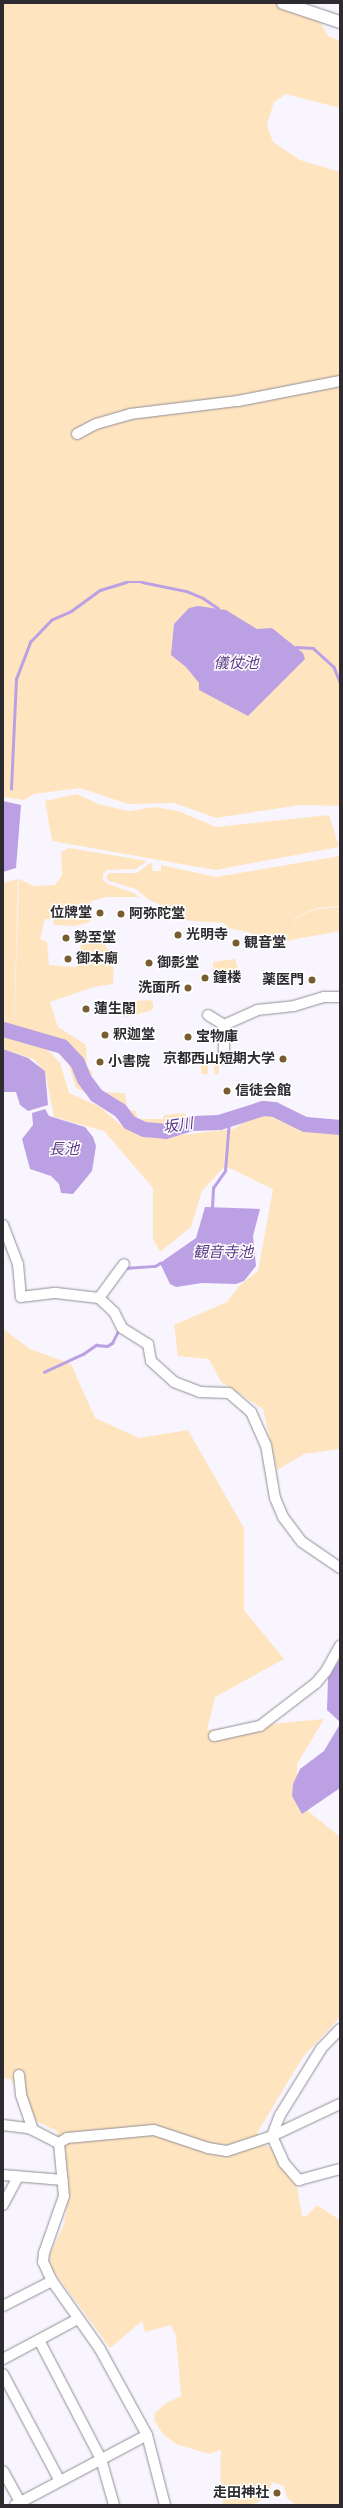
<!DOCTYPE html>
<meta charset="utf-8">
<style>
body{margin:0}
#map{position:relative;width:343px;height:2508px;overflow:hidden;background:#f8f5fe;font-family:Figtree,"Noto Sans JP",sans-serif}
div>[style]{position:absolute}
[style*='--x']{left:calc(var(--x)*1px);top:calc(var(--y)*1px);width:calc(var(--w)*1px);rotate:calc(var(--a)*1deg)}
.green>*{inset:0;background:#ffe5bf}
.water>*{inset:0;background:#bba0e4}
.stream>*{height:2.5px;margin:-1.25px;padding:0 1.25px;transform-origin:1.25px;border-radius:1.25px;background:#bba0e4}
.river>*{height:15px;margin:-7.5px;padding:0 7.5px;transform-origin:7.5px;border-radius:7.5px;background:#bba0e4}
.roads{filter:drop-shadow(0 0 1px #918d96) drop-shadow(0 0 1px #918d96)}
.minor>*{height:10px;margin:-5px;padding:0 5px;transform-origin:5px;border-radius:5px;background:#fff}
.major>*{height:12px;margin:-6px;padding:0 6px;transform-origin:6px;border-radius:6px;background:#fff}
.dots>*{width:11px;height:11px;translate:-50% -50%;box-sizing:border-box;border:2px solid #fff;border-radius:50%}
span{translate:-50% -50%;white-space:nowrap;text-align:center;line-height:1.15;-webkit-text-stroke:3px #fff;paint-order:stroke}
.poi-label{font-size:14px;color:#2d2b2f;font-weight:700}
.right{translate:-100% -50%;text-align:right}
.left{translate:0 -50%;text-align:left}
.water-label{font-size:15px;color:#5d3988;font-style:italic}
.frame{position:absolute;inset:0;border:4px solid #2d2b2f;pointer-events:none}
</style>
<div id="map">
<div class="green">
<div style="clip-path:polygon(3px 3px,291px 3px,318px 18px,328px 36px,340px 41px,340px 108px,286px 94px,274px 102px,267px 125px,273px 142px,300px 160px,340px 172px,340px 806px,300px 805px,216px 818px,174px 803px,128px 804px,80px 788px,34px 794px,24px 800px,3px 797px)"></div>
<div style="clip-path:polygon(76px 794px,101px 805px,129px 811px,155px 807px,178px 811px,216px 827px,329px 815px,339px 847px,215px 870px,52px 841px,45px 801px)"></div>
<div style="clip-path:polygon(69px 848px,147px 861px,136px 869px,107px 870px,103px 874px,103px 880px,108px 884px,134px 893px,139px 897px,107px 897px,91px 901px,90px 922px,74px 926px,54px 925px,53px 919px,45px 919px,40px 939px,47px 942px,49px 965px,76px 967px,79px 964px,81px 942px,106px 942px,106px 949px,114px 950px,113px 984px,94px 987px,50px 1002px,58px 1027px,86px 1045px,87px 1066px,93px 1073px,88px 1078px,95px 1092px,125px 1093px,127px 1110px,136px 1111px,137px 1119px,163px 1119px,164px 1115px,184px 1113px,189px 1120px,157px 1128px,126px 1119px,103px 1100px,76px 1088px,65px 1053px,58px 1045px,35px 1035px,14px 1030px,19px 879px,33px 886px,55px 885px,62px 875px,61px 852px)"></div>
<div style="clip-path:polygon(340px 856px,340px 906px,316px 908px,296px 917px,291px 928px,290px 930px,297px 917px,316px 909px,340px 907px,340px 931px,253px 947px,251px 933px,228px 928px,224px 923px,168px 919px,159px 904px,149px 900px,136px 889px,109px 881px,106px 877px,109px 873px,137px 873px,151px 862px,153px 871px,161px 871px,161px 865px,216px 877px)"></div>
<div style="clip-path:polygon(18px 879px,14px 1026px,3px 1022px,3px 883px)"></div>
<div style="clip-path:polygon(235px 959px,238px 968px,231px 975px,213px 979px,213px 962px)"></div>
<div style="clip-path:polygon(149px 1000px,153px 1002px,153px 1008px,150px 1011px,125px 1017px,118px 1013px,120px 1002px)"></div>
<div style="clip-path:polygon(3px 1036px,38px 1044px,51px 1053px,60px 1063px,69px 1093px,100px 1107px,121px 1125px,139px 1133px,163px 1137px,233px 1129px,253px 1117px,267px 1115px,305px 1130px,340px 1133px,340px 1449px,304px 1454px,277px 1470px,263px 1409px,221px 1382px,209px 1359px,178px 1356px,174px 1325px,227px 1302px,240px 1285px,258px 1271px,273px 1189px,225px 1166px,202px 1191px,191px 1227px,160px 1252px,153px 1239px,153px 1188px,104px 1131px,54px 1117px,45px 1071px,33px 1059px,3px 1049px)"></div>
<div style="clip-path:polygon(201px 1062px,219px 1062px,219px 1074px,215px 1074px,214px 1065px,208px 1065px,208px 1074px,201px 1074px)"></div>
<div style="clip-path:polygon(3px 1329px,30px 1349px,71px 1364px,95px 1418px,139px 1438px,188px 1430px,244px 1528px,244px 1610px,284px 1659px,215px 1697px,207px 1730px,324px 1719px,297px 1764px,297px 1802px,340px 1837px,340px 2017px,303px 2057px,257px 2133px,266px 2146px,278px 2148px,296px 2181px,302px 2216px,305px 2217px,317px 2205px,340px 2220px,340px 2505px,296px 2505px,287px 2498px,284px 2486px,272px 2482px,267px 2498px,251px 2505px,223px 2505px,220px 2473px,221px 2450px,209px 2454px,176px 2444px,163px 2434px,154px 2420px,155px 2413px,166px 2403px,181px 2396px,176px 2336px,171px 2325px,145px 2332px,142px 2321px,110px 2348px,52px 2269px,49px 2256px,64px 2224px,68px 2199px,57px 2131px,34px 2120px,28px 2106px,11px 2080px,3px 2077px)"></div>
</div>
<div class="water">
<div style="clip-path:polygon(198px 606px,226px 610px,257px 629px,272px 628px,303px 653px,305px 659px,248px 716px,199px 690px,199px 683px,186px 667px,171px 655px,174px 624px,189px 608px)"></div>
<div style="clip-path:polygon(3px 801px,21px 805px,16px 868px,3px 872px)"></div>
<div style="clip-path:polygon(3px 1049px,28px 1058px,45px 1071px,48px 1105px,28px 1111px,20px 1105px,16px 1092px,3px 1092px)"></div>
<div style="clip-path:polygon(45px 1109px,49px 1116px,85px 1127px,93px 1137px,96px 1146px,92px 1171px,73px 1194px,61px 1193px,59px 1184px,51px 1176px,30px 1169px,22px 1139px,33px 1125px,32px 1113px)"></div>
<div style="clip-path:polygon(205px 1207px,260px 1209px,253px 1236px,256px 1266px,244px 1281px,236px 1284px,202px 1283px,176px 1287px,170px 1284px,160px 1263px,196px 1238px)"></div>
<div style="clip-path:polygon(340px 1659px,340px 1722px,327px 1710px,328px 1678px)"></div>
<div style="clip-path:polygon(340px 1724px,340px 1788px,302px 1814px,292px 1796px,293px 1784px,300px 1769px,324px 1751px)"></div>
</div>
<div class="stream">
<div style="--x:296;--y:647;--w:17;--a:3"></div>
<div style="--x:313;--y:648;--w:28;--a:42"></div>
<div style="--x:334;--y:667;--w:16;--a:68"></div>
<div style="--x:11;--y:789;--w:110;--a:-87.4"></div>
<div style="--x:16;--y:679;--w:40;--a:-69"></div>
<div style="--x:30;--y:642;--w:30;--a:-46"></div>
<div style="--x:51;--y:620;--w:22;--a:-24"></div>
<div style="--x:71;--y:611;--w:36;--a:-36"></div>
<div style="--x:100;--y:590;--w:27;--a:-17"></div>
<div style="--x:126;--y:582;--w:16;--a:0"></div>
<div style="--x:142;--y:582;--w:45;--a:11.6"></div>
<div style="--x:186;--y:591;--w:18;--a:22"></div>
<div style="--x:203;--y:598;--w:18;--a:34"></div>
<div style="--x:212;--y:1208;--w:20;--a:-87"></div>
<div style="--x:213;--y:1188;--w:21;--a:-55"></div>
<div style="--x:225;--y:1171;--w:51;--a:-85.5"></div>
<div style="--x:125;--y:1268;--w:30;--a:-4"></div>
<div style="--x:155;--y:1266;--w:6;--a:-31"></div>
<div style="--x:44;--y:1372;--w:43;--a:-24.8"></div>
<div style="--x:83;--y:1354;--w:16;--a:-35"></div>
<div style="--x:96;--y:1345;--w:11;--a:5"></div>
<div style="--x:107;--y:1346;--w:6;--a:-31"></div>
<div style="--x:112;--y:1343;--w:16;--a:-63"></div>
</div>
<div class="river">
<div style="--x:3;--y:1029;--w:61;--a:16.1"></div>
<div style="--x:62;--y:1046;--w:22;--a:47"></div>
<div style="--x:77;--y:1062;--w:18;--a:68"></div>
<div style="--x:84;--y:1079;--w:20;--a:53"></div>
<div style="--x:96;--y:1095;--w:28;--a:32"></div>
<div style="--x:120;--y:1110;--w:15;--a:53"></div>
<div style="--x:129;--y:1122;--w:17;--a:25"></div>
<div style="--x:144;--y:1129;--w:21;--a:5"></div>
<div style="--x:165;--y:1131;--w:28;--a:-17"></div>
<div style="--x:192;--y:1123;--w:27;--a:-2"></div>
<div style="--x:219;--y:1122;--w:46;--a:-17.7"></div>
<div style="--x:263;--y:1108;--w:11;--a:5"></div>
<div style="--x:274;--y:1109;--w:34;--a:26"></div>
<div style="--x:305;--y:1124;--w:35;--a:5"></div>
</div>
<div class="roads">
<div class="minor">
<div style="--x:77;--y:434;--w:21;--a:-28"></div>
<div style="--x:96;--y:424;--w:35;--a:-16"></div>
<div style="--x:130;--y:414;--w:109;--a:-6.9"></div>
<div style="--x:238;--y:401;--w:104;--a:-11.1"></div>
<div style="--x:208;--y:1015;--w:19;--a:32"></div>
<div style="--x:224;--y:1025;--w:36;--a:-24"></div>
<div style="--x:257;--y:1010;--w:37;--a:-6"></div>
<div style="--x:294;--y:1006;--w:31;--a:-17"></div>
<div style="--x:324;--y:997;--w:16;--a:0"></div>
<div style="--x:224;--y:1025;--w:34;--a:90"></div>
<div style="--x:3;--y:1225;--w:42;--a:69"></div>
<div style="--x:18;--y:1264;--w:33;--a:85"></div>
<div style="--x:21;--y:1297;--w:35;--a:-7"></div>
<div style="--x:56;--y:1293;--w:43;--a:6.6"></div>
<div style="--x:99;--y:1298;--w:21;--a:43"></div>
<div style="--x:114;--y:1312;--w:18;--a:63"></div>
<div style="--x:122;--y:1328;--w:31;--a:32"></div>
<div style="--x:148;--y:1344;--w:17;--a:80"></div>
<div style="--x:151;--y:1361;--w:31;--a:42"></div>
<div style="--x:174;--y:1382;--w:28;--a:21"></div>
<div style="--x:200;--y:1392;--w:29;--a:2"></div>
<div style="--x:229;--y:1393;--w:29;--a:41"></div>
<div style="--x:251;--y:1412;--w:36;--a:66"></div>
<div style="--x:266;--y:1445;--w:54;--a:80.4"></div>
<div style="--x:275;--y:1498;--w:21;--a:67"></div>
<div style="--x:283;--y:1517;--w:31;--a:53"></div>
<div style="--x:302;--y:1542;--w:46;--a:34.4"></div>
<div style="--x:99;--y:1298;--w:42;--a:-53.7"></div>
<div style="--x:214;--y:1736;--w:47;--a:-12.3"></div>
<div style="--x:260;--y:1726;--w:71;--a:-37.5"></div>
<div style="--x:316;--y:1683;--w:16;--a:-50"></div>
<div style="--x:326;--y:1671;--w:29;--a:-61"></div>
<div style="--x:340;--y:2029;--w:28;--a:134"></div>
<div style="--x:321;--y:2049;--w:78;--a:121.8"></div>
<div style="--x:280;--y:2115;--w:22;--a:111"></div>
<div style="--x:272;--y:2136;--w:30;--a:66"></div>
<div style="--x:284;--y:2163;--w:23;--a:49"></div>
<div style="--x:299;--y:2180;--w:42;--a:-15"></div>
<div style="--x:19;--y:2075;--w:20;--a:84"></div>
<div style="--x:21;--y:2095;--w:37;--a:71"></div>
<div style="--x:3;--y:2125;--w:26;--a:7"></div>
<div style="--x:29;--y:2128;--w:34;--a:27"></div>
<div style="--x:3;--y:2175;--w:60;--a:4.8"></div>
<div style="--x:3;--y:2205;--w:32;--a:-62"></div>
<div style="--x:3;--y:2306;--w:55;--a:-27"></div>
<div style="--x:39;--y:2340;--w:134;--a:62.5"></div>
<div style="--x:101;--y:2459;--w:48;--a:74.2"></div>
<div style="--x:3;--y:2359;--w:85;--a:-28.1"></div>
<div style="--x:3;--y:2374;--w:121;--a:62"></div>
<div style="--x:3;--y:2471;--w:35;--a:61"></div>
<div style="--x:15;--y:2505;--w:149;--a:-27.9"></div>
<div style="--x:165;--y:2505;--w:72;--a:-104.4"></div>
<div style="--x:147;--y:2435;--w:98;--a:-118.7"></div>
<div style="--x:100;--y:2349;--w:83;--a:-125.2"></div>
<div style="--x:52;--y:2281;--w:21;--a:-115"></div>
<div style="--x:43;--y:2262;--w:9;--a:-84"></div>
<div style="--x:44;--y:2253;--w:60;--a:-70.7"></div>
<div style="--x:64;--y:2196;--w:53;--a:-95.4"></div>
<div style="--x:59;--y:2143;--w:9;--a:-32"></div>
<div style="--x:67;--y:2138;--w:87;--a:-5.3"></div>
<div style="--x:154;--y:2130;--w:57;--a:18.4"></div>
<div style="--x:208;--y:2148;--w:19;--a:9"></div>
<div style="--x:227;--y:2151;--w:47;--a:-18.4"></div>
<div style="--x:272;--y:2136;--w:75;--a:-25.2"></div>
</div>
<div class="major">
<div style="--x:283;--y:3;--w:60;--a:18.4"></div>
</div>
</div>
<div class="dots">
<div style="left:100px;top:913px;background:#795c2f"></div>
<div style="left:121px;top:914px;background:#795c2f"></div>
<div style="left:178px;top:935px;background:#795c2f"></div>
<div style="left:66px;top:938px;background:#795c2f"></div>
<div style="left:236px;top:943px;background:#795c2f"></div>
<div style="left:68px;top:959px;background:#795c2f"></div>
<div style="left:149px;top:963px;background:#795c2f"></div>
<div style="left:205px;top:978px;background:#795c2f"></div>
<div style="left:312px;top:980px;background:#795c2f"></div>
<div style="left:188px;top:988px;background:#795c2f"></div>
<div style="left:86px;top:1009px;background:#795c2f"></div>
<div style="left:105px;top:1035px;background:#795c2f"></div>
<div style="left:188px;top:1037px;background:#795c2f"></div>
<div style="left:283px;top:1059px;background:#795c2f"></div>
<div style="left:100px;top:1062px;background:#795c2f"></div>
<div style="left:227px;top:1091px;background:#795c2f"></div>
<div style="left:277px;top:2493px;background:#795c2f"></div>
</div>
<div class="poi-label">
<span class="right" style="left:92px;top:913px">位牌堂</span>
<span class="left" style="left:129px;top:914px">阿弥陀堂</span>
<span class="left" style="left:186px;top:935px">光明寺</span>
<span class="left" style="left:74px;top:938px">勢至堂</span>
<span class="left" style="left:244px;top:943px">観音堂</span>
<span class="left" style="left:76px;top:959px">御本廟</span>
<span class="left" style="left:157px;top:963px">御影堂</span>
<span class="left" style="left:213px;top:978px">鐘楼</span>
<span class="right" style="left:304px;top:980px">薬医門</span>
<span class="right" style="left:180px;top:988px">洗面所</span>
<span class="left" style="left:94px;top:1009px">蓮生閣</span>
<span class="left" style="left:113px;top:1035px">釈迦堂</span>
<span class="left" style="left:196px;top:1037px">宝物庫</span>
<span class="right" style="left:275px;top:1059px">京都西山短期大学</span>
<span class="left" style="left:108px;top:1062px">小書院</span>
<span class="left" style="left:235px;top:1091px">信徒会館</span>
<span class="right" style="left:269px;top:2493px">走田神社</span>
</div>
<div class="water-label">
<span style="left:236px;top:664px">儀仗池</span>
<span style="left:178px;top:1126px;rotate:-9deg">坂川</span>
<span style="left:64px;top:1150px">長池</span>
<span style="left:223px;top:1253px">観音寺池</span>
</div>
<div class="frame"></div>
</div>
